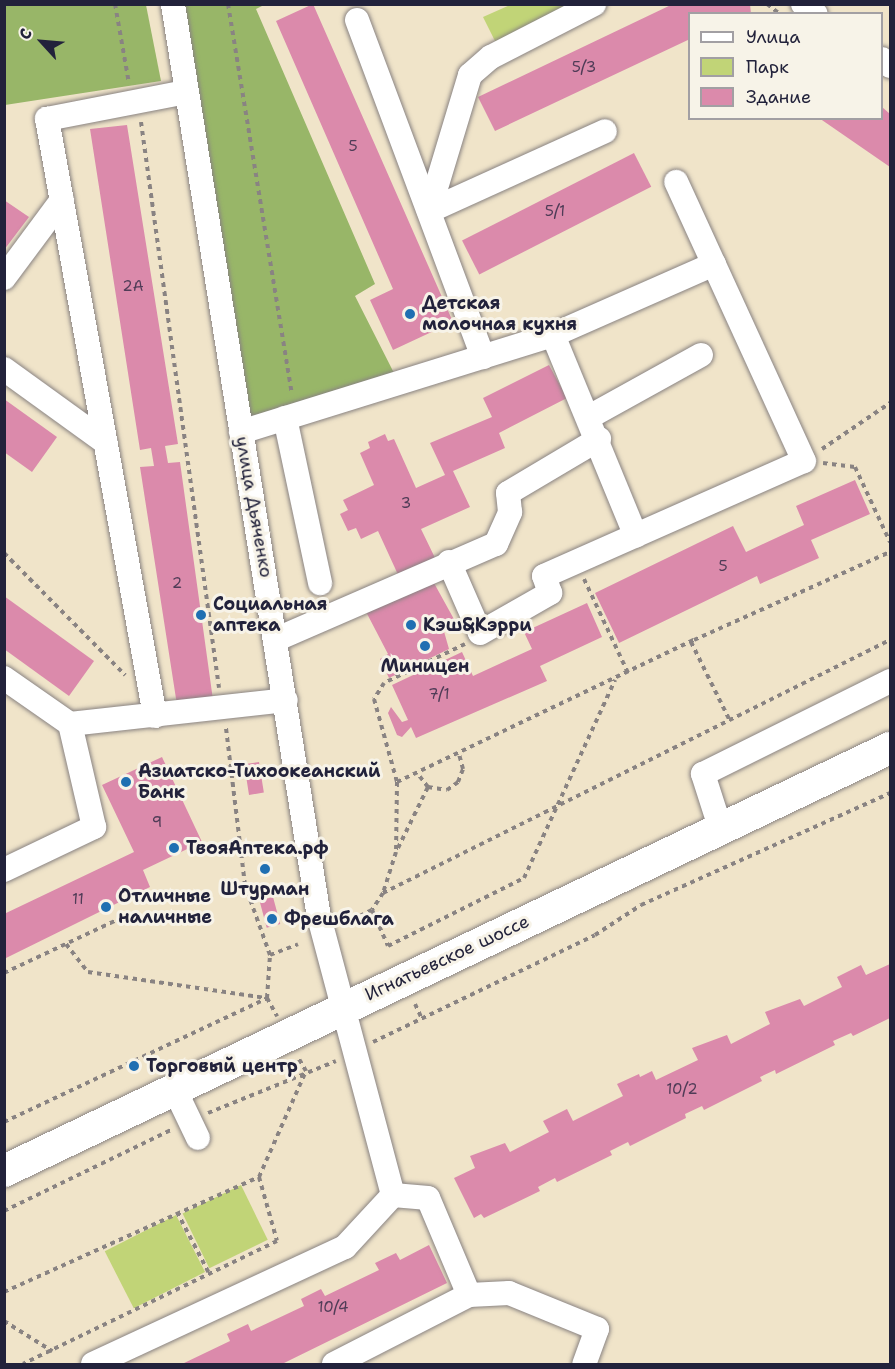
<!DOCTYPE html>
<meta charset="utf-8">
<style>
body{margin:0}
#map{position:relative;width:895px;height:1369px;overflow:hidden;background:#f0e4c9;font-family:"Shantell Sans",sans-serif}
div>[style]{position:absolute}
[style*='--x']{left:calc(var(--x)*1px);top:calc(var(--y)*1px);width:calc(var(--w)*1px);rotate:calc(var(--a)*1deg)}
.green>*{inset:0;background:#c1d477;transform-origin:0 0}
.forest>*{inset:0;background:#98b668}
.building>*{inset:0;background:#db8aab;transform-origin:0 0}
.path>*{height:4px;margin-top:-2px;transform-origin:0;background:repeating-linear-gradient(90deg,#898382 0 4.5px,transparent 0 9px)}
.roads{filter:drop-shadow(0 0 2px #898382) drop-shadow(0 0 2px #898382)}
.minor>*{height:24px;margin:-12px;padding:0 12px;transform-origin:12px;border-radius:12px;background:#fff}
.major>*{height:32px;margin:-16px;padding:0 16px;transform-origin:16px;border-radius:16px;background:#fff}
.dots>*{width:16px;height:16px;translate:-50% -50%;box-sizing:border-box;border:3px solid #f7f3e8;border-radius:50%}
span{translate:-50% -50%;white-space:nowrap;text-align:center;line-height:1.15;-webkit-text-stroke:6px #f7f3e8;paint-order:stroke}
.number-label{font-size:15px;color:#503c57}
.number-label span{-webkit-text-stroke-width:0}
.poi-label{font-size:18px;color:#22223b;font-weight:700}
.left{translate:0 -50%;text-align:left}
.street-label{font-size:18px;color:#22223b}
.frame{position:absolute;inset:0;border:6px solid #22223b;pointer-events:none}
.legend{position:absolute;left:688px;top:12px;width:195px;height:108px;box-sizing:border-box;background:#f7f3e8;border:2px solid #a29fa3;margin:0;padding:8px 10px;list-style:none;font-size:18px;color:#22223b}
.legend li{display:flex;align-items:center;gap:12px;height:30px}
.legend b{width:30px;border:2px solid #a29fa3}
.north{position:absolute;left:12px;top:12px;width:60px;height:60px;-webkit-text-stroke:4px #f7f3e8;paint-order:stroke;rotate:296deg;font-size:16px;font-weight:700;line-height:24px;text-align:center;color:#22223b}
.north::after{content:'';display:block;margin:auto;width:21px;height:27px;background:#22223b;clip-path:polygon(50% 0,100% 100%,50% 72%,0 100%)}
</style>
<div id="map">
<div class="green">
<div style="clip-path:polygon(510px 5px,581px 5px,497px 45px,483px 17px)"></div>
<div style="left:241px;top:1185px;width:61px;height:65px;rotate:64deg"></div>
<div style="left:176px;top:1215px;width:64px;height:80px;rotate:63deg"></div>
</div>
<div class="forest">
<div style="clip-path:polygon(5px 4px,146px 5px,161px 81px,5px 105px)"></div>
<div style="clip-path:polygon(173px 5px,264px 5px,256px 9px,375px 284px,355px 296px,395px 375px,241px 432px)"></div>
</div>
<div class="building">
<div style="clip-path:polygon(313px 4px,453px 322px,393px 350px,370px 300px,393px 289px,276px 21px)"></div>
<div style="clip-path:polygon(673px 4px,750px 4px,751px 14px,690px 14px,690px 39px,495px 131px,478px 97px)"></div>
<div style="clip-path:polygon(882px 107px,890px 114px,890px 167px,819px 118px,882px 118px)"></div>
<div style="clip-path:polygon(127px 125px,178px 444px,165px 446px,168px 463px,180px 462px,213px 700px,177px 705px,140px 467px,154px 466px,151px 448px,140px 450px,90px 129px)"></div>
<div style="left:634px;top:153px;width:38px;height:193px;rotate:63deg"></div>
<div style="clip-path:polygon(4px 200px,29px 217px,4px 250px)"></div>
<div style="clip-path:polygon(549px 365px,567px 398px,499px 433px,505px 448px,453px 471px,470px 507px,421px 529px,437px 562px,400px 579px,378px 531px,361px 539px,356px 528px,348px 531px,340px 514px,348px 510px,343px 500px,374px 485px,360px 453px,370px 448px,368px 442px,385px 434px,388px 441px,394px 439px,416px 488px,445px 475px,430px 443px,492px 417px,483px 398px)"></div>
<div style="clip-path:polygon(4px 399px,57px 437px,32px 472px,4px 452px)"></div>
<div style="clip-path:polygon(855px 480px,870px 514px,811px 540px,819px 558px,760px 584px,757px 576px,619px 643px,595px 593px,733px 526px,746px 552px,804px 525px,796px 506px)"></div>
<div style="clip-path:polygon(429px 574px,455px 621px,443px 628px,449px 649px,389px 678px,380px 659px,388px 654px,363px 606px)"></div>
<div style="clip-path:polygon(4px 596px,94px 661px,69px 696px,4px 649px)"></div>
<div style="clip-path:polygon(587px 603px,602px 637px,540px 666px,547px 681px,416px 738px,411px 727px,402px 737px,397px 735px,388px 713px,391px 707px,402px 722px,408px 720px,392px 685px,462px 652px,473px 676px,532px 649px,524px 632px)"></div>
<div style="clip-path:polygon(162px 757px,202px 842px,143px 870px,150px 887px,4px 959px,4px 914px,134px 852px,102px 785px)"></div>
<div style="left:259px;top:762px;width:31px;height:15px;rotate:81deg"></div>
<div style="left:273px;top:897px;width:28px;height:14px;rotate:75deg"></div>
<div style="clip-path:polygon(890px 964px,890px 1018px,853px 1036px,851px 1033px,833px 1041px,835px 1045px,776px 1074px,775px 1070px,760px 1077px,762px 1081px,704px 1110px,702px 1106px,685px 1114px,686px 1118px,630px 1146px,628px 1142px,610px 1151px,612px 1155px,557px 1182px,555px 1178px,538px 1187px,540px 1191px,484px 1218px,481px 1214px,474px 1218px,454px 1178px,475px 1168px,470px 1156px,505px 1143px,510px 1152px,549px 1132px,543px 1121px,567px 1109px,573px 1121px,623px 1096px,617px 1084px,639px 1074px,640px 1077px,652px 1071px,656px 1080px,698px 1060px,692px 1048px,727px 1035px,731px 1044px,770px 1024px,765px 1012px,800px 999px,804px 1006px,842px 987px,837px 977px,861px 965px,866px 975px)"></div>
<div style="clip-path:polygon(429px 1245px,447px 1283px,282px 1364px,182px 1364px,230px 1341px,227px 1334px,248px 1324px,251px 1331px,304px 1306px,301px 1299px,321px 1289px,325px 1296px,379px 1270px,375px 1263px,396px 1253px,400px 1260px)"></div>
</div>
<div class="path">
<div style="--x:115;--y:4;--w:80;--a:80"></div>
<div style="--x:228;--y:4;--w:396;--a:80.7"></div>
<div style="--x:767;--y:4;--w:16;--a:38"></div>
<div style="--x:141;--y:122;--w:571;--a:82.15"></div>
<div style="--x:822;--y:449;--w:82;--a:-34.1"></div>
<div style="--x:823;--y:463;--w:32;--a:7"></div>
<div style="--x:855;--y:467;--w:83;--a:65"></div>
<div style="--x:4;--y:553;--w:172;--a:45.2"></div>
<div style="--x:584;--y:579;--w:104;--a:64.9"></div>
<div style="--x:691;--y:642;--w:86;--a:63.7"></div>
<div style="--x:465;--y:644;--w:90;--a:154.3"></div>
<div style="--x:384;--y:683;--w:19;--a:122"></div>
<div style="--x:374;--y:699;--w:86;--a:74.5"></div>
<div style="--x:397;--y:782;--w:329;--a:-25.6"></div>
<div style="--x:694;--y:640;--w:215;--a:-24.2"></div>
<div style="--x:397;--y:782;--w:70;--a:90.8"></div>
<div style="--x:396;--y:852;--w:43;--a:107.6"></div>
<div style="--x:383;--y:893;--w:20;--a:123"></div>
<div style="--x:372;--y:910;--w:39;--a:66"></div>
<div style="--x:388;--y:946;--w:152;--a:-26.6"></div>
<div style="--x:524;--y:878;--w:218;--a:-65.3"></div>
<div style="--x:428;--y:787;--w:19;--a:9"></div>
<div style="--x:447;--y:790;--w:14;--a:-36"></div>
<div style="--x:458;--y:782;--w:14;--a:-69"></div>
<div style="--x:463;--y:769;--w:16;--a:-105"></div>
<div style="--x:398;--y:848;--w:68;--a:-63.8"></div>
<div style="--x:428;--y:787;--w:16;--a:-128"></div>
<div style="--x:383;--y:893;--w:567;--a:-26.52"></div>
<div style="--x:344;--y:924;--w:31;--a:-27"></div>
<div style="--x:66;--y:944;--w:36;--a:52"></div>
<div style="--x:88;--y:972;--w:181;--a:8.3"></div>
<div style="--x:267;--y:998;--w:21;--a:61"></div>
<div style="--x:270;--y:955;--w:30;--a:-21"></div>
<div style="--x:4;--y:973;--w:134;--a:-25.2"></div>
<div style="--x:415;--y:1004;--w:14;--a:65"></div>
<div style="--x:373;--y:1042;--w:246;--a:-25.7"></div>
<div style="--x:595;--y:935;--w:55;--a:-33.1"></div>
<div style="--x:641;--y:905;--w:273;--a:-24.2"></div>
<div style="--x:208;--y:1113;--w:138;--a:-22.1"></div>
<div style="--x:4;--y:1122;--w:291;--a:-25.2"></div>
<div style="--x:267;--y:998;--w:43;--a:-86"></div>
<div style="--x:270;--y:955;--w:74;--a:-109.7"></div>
<div style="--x:245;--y:885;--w:158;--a:-96.9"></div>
<div style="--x:259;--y:1177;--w:116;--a:-66.1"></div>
<div style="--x:306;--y:1071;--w:14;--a:-120"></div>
<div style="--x:4;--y:1211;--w:186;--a:-25.9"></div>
<div style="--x:177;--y:1212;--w:71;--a:62.4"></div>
<div style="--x:4;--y:1292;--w:280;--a:-24.3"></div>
<div style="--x:259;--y:1177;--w:66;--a:74.3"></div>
<div style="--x:277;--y:1241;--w:282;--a:154.2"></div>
<div style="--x:4;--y:1321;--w:57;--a:32"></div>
</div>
<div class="roads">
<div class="minor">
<div style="--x:803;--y:4;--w:16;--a:38"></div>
<div style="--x:357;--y:20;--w:360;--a:69.5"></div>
<div style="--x:882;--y:59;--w:11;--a:41"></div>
<div style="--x:429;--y:211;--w:142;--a:-73.2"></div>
<div style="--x:470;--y:75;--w:28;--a:-41"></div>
<div style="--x:491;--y:57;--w:116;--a:-27.2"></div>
<div style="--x:429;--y:211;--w:193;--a:-24.4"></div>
<div style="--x:4;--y:278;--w:97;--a:-53.4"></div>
<div style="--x:553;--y:335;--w:176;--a:-23.8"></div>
<div style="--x:4;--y:369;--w:125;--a:35.9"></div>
<div style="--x:589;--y:417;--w:128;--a:-29"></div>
<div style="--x:285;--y:418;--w:169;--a:78"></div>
<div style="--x:241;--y:432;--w:327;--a:-17.3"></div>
<div style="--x:553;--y:335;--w:217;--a:67.6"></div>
<div style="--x:449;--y:562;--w:77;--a:66.4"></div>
<div style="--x:480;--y:633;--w:81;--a:-29.7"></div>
<div style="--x:550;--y:593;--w:18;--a:-109"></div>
<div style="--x:544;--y:576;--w:284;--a:-23.9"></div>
<div style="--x:804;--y:461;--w:307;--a:-114.6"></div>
<div style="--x:277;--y:639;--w:239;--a:-23.5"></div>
<div style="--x:496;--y:544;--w:35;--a:-66"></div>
<div style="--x:510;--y:512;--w:19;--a:-96"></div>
<div style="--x:508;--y:493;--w:106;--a:-30.7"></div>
<div style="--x:4;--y:678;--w:80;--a:34.9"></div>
<div style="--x:70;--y:724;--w:217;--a:-6.3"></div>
<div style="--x:155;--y:716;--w:607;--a:-100.25"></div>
<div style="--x:47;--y:119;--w:142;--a:-11"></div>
<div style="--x:720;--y:827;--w:56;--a:-107.8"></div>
<div style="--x:703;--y:774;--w:209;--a:-26.4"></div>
<div style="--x:4;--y:870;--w:100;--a:-25.5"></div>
<div style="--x:94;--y:827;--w:106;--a:-103.1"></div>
<div style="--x:175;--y:1090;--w:53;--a:64.4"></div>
<div style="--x:469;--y:1295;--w:40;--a:-2.9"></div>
<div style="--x:509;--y:1293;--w:95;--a:22.2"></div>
<div style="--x:597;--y:1329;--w:37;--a:110"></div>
<div style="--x:93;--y:1364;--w:278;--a:-24.9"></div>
<div style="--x:345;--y:1247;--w:71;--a:-47.3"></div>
<div style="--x:393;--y:1195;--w:288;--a:-104.9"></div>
<div style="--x:319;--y:917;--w:925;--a:-99.09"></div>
<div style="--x:334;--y:1364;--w:152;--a:-27.1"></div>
<div style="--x:469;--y:1295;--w:105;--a:-112.9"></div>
<div style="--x:428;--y:1198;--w:35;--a:-175"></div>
</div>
<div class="major">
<div style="--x:4;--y:1171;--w:982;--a:-25.52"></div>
</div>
</div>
<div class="dots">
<div style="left:410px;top:314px;background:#1f6fb2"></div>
<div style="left:201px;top:615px;background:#1f6fb2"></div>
<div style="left:411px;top:625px;background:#1f6fb2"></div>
<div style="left:425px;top:646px;background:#1f6fb2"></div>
<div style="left:126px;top:782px;background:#1f6fb2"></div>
<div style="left:174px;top:848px;background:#1f6fb2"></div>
<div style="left:265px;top:869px;background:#1f6fb2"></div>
<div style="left:106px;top:907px;background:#1f6fb2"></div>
<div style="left:272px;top:919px;background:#1f6fb2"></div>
<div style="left:134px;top:1066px;background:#1f6fb2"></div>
</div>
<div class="number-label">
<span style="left:584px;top:68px">5/3</span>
<span style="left:353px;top:147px">5</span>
<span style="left:555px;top:212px">5/1</span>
<span style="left:133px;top:287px">2А</span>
<span style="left:406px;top:504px">3</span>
<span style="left:723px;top:567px">5</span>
<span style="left:177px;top:584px">2</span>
<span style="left:439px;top:695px">7/1</span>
<span style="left:157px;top:823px">9</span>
<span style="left:78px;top:900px">11</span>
<span style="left:682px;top:1090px">10/2</span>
<span style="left:333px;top:1308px">10/4</span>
</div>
<div class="poi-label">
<span class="left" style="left:422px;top:314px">Детская<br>молочная кухня</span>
<span class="left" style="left:213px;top:615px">Социальная<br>аптека</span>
<span class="left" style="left:423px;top:625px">Кэш&amp;Кэрри</span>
<span style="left:425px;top:666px">Миницен</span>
<span class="left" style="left:138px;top:782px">Азиатско-Тихоокеанский<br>Банк</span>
<span class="left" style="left:186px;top:848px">ТвояАптека.рф</span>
<span style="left:265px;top:889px">Штурман</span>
<span class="left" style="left:118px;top:907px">Отличные<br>наличные</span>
<span class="left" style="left:284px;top:919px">Фрешблага</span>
<span class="left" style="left:146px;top:1066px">Торговый центр</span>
</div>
<div class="street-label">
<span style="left:254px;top:507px;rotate:80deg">улица Дьяченко</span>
<span style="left:447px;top:958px;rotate:-25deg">Игнатьевское шоссе</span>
</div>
<div class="frame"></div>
<ul class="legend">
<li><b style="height:8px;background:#fff"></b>Улица</li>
<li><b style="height:16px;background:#c1d477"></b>Парк</li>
<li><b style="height:16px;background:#db8aab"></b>Здание</li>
</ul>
<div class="north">С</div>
</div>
